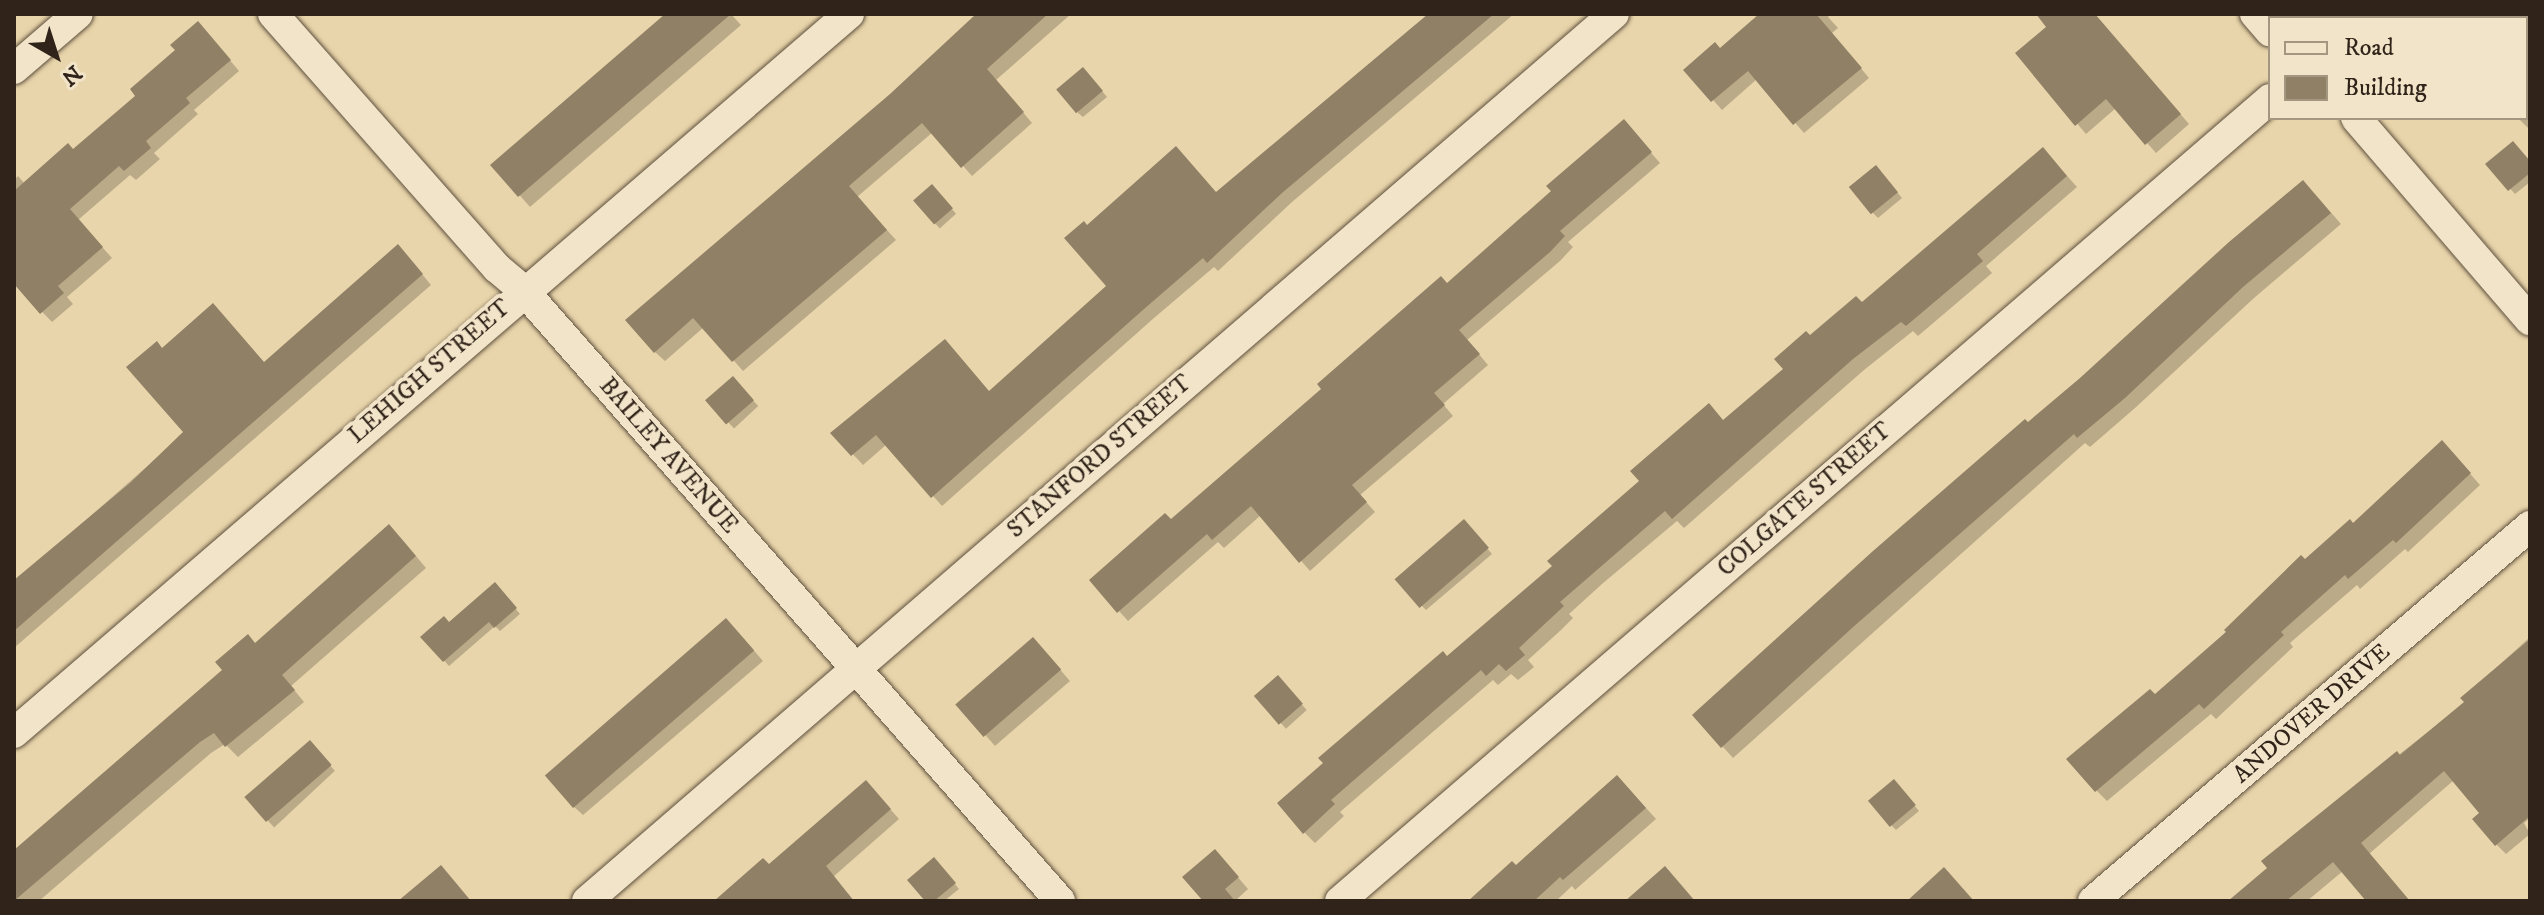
<!DOCTYPE html>
<style>
body{margin:0}
#map{position:relative;width:2544px;height:915px;overflow:hidden;background:#e9d5ab;font-family:"IM FELL DW Pica",serif}
div>[style]{position:absolute}
[style*='--x']{left:calc(var(--x)*1px);top:calc(var(--y)*1px);width:calc(var(--w)*1px);rotate:calc(var(--a)*1deg)}
.shadow>*{inset:0;background:#0003;transform-origin:0 0}
.building>*{inset:0;background:#908065;transform-origin:0 0}
.roads{filter:drop-shadow(0 0 2px #5e503e) drop-shadow(0 0 2px #5e503e)}
.minor>*{height:30px;margin:-15px;padding:0 15px;transform-origin:15px;border-radius:15px;background:#f1e4c8}
span{translate:-50% -50%;white-space:nowrap;text-align:center;line-height:1.15;-webkit-text-stroke:8px #f1e4c8;paint-order:stroke}
.street-label{font-size:24px;color:#302319}
.frame{position:absolute;inset:0;border:16px solid #302319;pointer-events:none}
.legend{position:absolute;left:2268px;top:16px;width:260px;height:104px;box-sizing:border-box;background:#f1e4c8;border:2px solid #a49782;margin:0;padding:10px 14px;list-style:none;font-size:24px;color:#302319}
.legend li{display:flex;align-items:center;gap:16px;height:40px}
.legend b{width:40px;border:2px solid #a49782}
.north{position:absolute;left:16px;top:16px;width:80px;height:80px;-webkit-text-stroke:6px #f1e4c8;paint-order:stroke;rotate:141deg;font-size:22px;font-weight:700;line-height:32px;text-align:center;color:#302319}
.north::after{content:'';display:block;margin:auto;width:28px;height:36px;background:#302319;clip-path:polygon(50% 0,100% 100%,50% 72%,0 100%)}
</style>
<div id="map">
<div class="shadow">
<div style="clip-path:polygon(669px 14px,731px 14px,741px 25px,530px 207px,493px 165px)"></div>
<div style="clip-path:polygon(979px 14px,1071px 14px,996px 80px,1032px 123px,972px 176px,933px 132px,857px 197px,896px 240px,743px 371px,704px 327px,665px 361px,655px 352px,910px 79px)"></div>
<div style="clip-path:polygon(1429px 14px,1514px 14px,1292px 202px,1218px 271px,1214px 267px,1154px 318px,942px 506px,887px 444px,863px 465px,833px 433px,989px 393px,1109px 286px,1087px 227px,1217px 194px)"></div>
<div style="clip-path:polygon(1762px 14px,1831px 14px,1828px 17px,1838px 28px,1832px 33px,1869px 78px,1804px 133px,1757px 79px,1722px 110px,1686px 70px,1721px 51px)"></div>
<div style="clip-path:polygon(2038px 14px,2094px 14px,2189px 124px,2156px 153px,2116px 108px,2086px 134px,2018px 54px,2049px 27px)"></div>
<div style="clip-path:polygon(208px 34px,239px 71px,194px 110px,198px 114px,154px 153px,160px 159px,136px 180px,130px 175px,78px 220px,112px 258px,67px 297px,73px 304px,52px 322px,14px 283px,14px 180px,18px 176px,25px 184px,73px 152px)"></div>
<div style="clip-path:polygon(1088px 74px,1107px 97px,1083px 117px,1078px 113px)"></div>
<div style="clip-path:polygon(2526px 84px,2530px 88px,2529px 129px,2518px 118px,2526px 118px)"></div>
<div style="clip-path:polygon(1633px 132px,1660px 163px,1568px 242px,1573px 247px,1560px 261px,1467px 340px,1488px 365px,1443px 404px,1453px 416px,1360px 495px,1375px 512px,1310px 571px,1261px 515px,1224px 548px,1218px 542px,1128px 621px,1119px 611px,1092px 580px,1171px 522px)"></div>
<div style="clip-path:polygon(2053px 160px,2077px 187px,1986px 266px,1992px 273px,1918px 336px,1913px 331px,1864px 370px,1684px 528px,1677px 521px,1602px 584px,1569px 614px,1573px 618px,1561px 630px,1528px 660px,1534px 667px,1518px 680px,1511px 674px,1498px 685px,1493px 680px,1340px 812px,1344px 816px,1315px 843px,1304px 832px,1280px 804px,1786px 370px,1810px 338px,1862px 305px)"></div>
<div style="clip-path:polygon(2530px 163px,2530px 182px,2515px 194px,2488px 164px)"></div>
<div style="clip-path:polygon(1880px 172px,1902px 198px,1878px 218px,1873px 213px)"></div>
<div style="left:932px;top:187px;width:36px;height:22px;rotate:48deg"></div>
<div style="clip-path:polygon(2314px 193px,2341px 224px,2254px 298px,2135px 408px,2090px 447px,2085px 443px,1733px 758px,1723px 747px,1695px 716px,2028px 425px)"></div>
<div style="clip-path:polygon(408px 257px,431px 285px,14px 648px,14px 583px,264px 364px)"></div>
<div style="left:733px;top:379px;width:37px;height:33px;rotate:47deg"></div>
<div style="clip-path:polygon(2452px 453px,2480px 485px,2408px 552px,2405px 549px,2360px 589px,2357px 585px,2290px 643px,2293px 647px,2216px 719px,2211px 714px,2107px 801px,2096px 790px,2155px 696px,2305px 561px)"></div>
<div style="clip-path:polygon(1469px 527px,1492px 554px,1426px 610px,1421px 605px)"></div>
<div style="clip-path:polygon(400px 537px,426px 568px,291px 686px,304px 702px,238px 757px,225px 744px,211px 753px,39px 901px,14px 901px,14px 851px,256px 645px)"></div>
<div style="clip-path:polygon(495px 585px,520px 614px,500px 631px,495px 626px,449px 666px,423px 637px,449px 625px)"></div>
<div style="clip-path:polygon(737px 631px,763px 661px,583px 815px,572px 805px)"></div>
<div style="clip-path:polygon(2530px 637px,2530px 818px,2524px 823px,2530px 834px,2506px 854px,2496px 844px,2481px 813px,2454px 780px,2369px 854px,2409px 901px,2368px 901px,2343px 871px,2307px 901px,2229px 901px,2270px 868px,2294px 837px,2466px 702px,2463px 698px)"></div>
<div style="clip-path:polygon(1043px 650px,1070px 681px,995px 746px,958px 704px)"></div>
<div style="left:1278px;top:678px;width:43px;height:28px;rotate:48deg"></div>
<div style="left:309px;top:743px;width:38px;height:83px;rotate:47deg"></div>
<div style="clip-path:polygon(1898px 786px,1919px 811px,1896px 830px,1892px 826px)"></div>
<div style="clip-path:polygon(1628px 788px,1656px 819px,1575px 890px,1572px 886px,1556px 901px,1471px 901px)"></div>
<div style="clip-path:polygon(875px 792px,899px 819px,833px 877px,854px 901px,715px 901px)"></div>
<div style="clip-path:polygon(1225px 862px,1248px 889px,1235px 901px,1205px 901px)"></div>
<div style="clip-path:polygon(939px 865px,959px 889px,944px 901px,927px 901px)"></div>
</div>
<div class="building">
<div style="clip-path:polygon(665px 14px,731px 14px,518px 197px,490px 165px)"></div>
<div style="clip-path:polygon(976px 14px,1048px 14px,987px 69px,1024px 112px,961px 168px,922px 123px,849px 186px,887px 230px,732px 362px,693px 318px,654px 353px,625px 320px,890px 94px)"></div>
<div style="clip-path:polygon(1428px 14px,1494px 14px,1282px 193px,1207px 263px,1203px 258px,1144px 309px,931px 498px,876px 435px,851px 456px,830px 433px,945px 339px,989px 391px,1106px 286px,1064px 238px,1084px 221px,1087px 225px,1176px 146px,1216px 192px)"></div>
<div style="clip-path:polygon(1759px 14px,1816px 14px,1862px 68px,1793px 125px,1748px 71px,1711px 102px,1683px 70px,1715px 42px,1720px 48px)"></div>
<div style="clip-path:polygon(2036px 14px,2095px 14px,2181px 114px,2145px 145px,2106px 99px,2075px 126px,2015px 53px,2046px 27px)"></div>
<div style="clip-path:polygon(198px 21px,231px 60px,186px 98px,190px 103px,146px 141px,151px 148px,124px 171px,119px 166px,70px 209px,103px 247px,58px 286px,64px 293px,40px 314px,14px 284px,14px 191px,68px 143px,73px 149px,135px 96px,130px 89px,175px 50px,170px 45px)"></div>
<div style="left:1083px;top:67px;width:31px;height:35px;rotate:50deg"></div>
<div style="clip-path:polygon(1624px 119px,1652px 152px,1560px 231px,1565px 236px,1550px 252px,1459px 330px,1480px 354px,1434px 393px,1445px 405px,1352px 485px,1367px 502px,1299px 563px,1251px 506px,1212px 540px,1207px 534px,1117px 613px,1089px 580px,1165px 513px,1171px 519px,1321px 389px,1317px 384px,1441px 276px,1447px 283px,1551px 191px,1546px 186px)"></div>
<div style="clip-path:polygon(2513px 141px,2530px 161px,2530px 173px,2508px 191px,2485px 164px)"></div>
<div style="clip-path:polygon(2043px 147px,2067px 176px,1977px 254px,1983px 261px,1906px 326px,1901px 322px,1853px 359px,1672px 519px,1665px 511px,1560px 602px,1564px 606px,1519px 648px,1525px 655px,1506px 671px,1499px 664px,1486px 676px,1481px 670px,1331px 800px,1335px 804px,1303px 834px,1277px 803px,1323px 763px,1318px 758px,1443px 651px,1447px 656px,1552px 566px,1547px 561px,1639px 481px,1630px 471px,1709px 403px,1723px 420px,1783px 369px,1774px 359px,1806px 331px,1810px 335px,1856px 296px,1862px 302px)"></div>
<div style="left:1876px;top:165px;width:35px;height:35px;rotate:51deg"></div>
<div style="clip-path:polygon(2303px 180px,2331px 213px,2243px 287px,2125px 398px,2077px 438px,2074px 434px,1852px 628px,1721px 748px,1692px 715px,1873px 551px,2025px 419px,2028px 422px,2080px 378px,2229px 242px)"></div>
<div style="left:932px;top:184px;width:32px;height:25px;rotate:49deg"></div>
<div style="clip-path:polygon(398px 244px,423px 274px,14px 631px,14px 580px,130px 483px,183px 432px,126px 367px,157px 341px,162px 348px,213px 303px,264px 362px)"></div>
<div style="left:733px;top:376px;width:32px;height:37px;rotate:49deg"></div>
<div style="clip-path:polygon(2442px 440px,2471px 473px,2396px 543px,2393px 540px,2348px 579px,2345px 575px,2281px 632px,2284px 635px,2204px 709px,2199px 704px,2095px 792px,2066px 759px,2150px 689px,2155px 694px,2226px 632px,2224px 630px,2301px 555px,2305px 559px,2350px 519px,2353px 523px)"></div>
<div style="left:1464px;top:519px;width:38px;height:92px;rotate:49deg"></div>
<div style="clip-path:polygon(389px 524px,416px 556px,282px 675px,295px 690px,225px 747px,214px 733px,200px 742px,14px 901px,14px 850px,222px 670px,215px 662px,248px 634px,255px 643px)"></div>
<div style="clip-path:polygon(495px 582px,517px 608px,494px 628px,489px 622px,443px 662px,420px 637px,444px 616px,449px 622px)"></div>
<div style="left:726px;top:618px;width:43px;height:240px;rotate:49deg"></div>
<div style="left:1033px;top:637px;width:43px;height:103px;rotate:49deg"></div>
<div style="clip-path:polygon(2530px 639px,2530px 816px,2495px 846px,2472px 819px,2479px 813px,2444px 771px,2361px 843px,2410px 901px,2366px 901px,2333px 862px,2286px 901px,2228px 901px,2267px 868px,2261px 861px,2397px 751px,2400px 755px,2464px 702px,2460px 698px)"></div>
<div style="left:1278px;top:675px;width:38px;height:32px;rotate:49deg"></div>
<div style="left:310px;top:740px;width:33px;height:87px;rotate:49deg"></div>
<div style="clip-path:polygon(1617px 775px,1646px 808px,1563px 880px,1560px 877px,1534px 901px,1468px 901px,1512px 861px,1516px 865px)"></div>
<div style="left:1894px;top:779px;width:34px;height:34px;rotate:50deg"></div>
<div style="clip-path:polygon(866px 780px,891px 809px,826px 866px,854px 901px,714px 901px,763px 858px,769px 864px)"></div>
<div style="clip-path:polygon(1215px 849px,1239px 877px,1225px 889px,1235px 901px,1203px 901px,1182px 877px)"></div>
<div style="clip-path:polygon(934px 857px,956px 883px,934px 901px,925px 901px,907px 880px)"></div>
<div style="clip-path:polygon(441px 865px,471px 901px,398px 901px)"></div>
<div style="clip-path:polygon(1665px 866px,1695px 901px,1625px 901px)"></div>
<div style="clip-path:polygon(1944px 867px,1974px 901px,1907px 901px)"></div>
</div>
<div class="roads">
<div class="minor">
<div style="--x:273;--y:14;--w:339;--a:48.6"></div>
<div style="--x:497;--y:268;--w:35;--a:40"></div>
<div style="--x:524;--y:291;--w:812;--a:48.69"></div>
<div style="--x:2255;--y:14;--w:23;--a:49"></div>
<div style="--x:2367;--y:18;--w:6;--a:-45"></div>
<div style="--x:14;--y:69;--w:84;--a:-40.7"></div>
<div style="--x:2356;--y:118;--w:267;--a:49.3"></div>
<div style="--x:14;--y:733;--w:1102;--a:-40.73"></div>
<div style="--x:587;--y:901;--w:1357;--a:-40.82"></div>
<div style="--x:1340;--y:901;--w:1228;--a:-40.77"></div>
<div style="--x:2093;--y:901;--w:576;--a:-40.63"></div>
</div>
</div>
<div class="street-label">
<span style="left:430px;top:372px;rotate:-41deg">LEHIGH STREET</span>
<span style="left:668px;top:456px;rotate:49deg">BAILEY AVENUE</span>
<span style="left:1100px;top:457px;rotate:-41deg">STANFORD STREET</span>
<span style="left:1805px;top:500px;rotate:-41deg">COLGATE STREET</span>
<span style="left:2312px;top:714px;rotate:-41deg">ANDOVER DRIVE</span>
</div>
<div class="frame"></div>
<ul class="legend">
<li><b style="height:10px;background:#f1e4c8"></b>Road</li>
<li><b style="height:22px;background:#908065"></b>Building</li>
</ul>
<div class="north">N</div>
</div>
